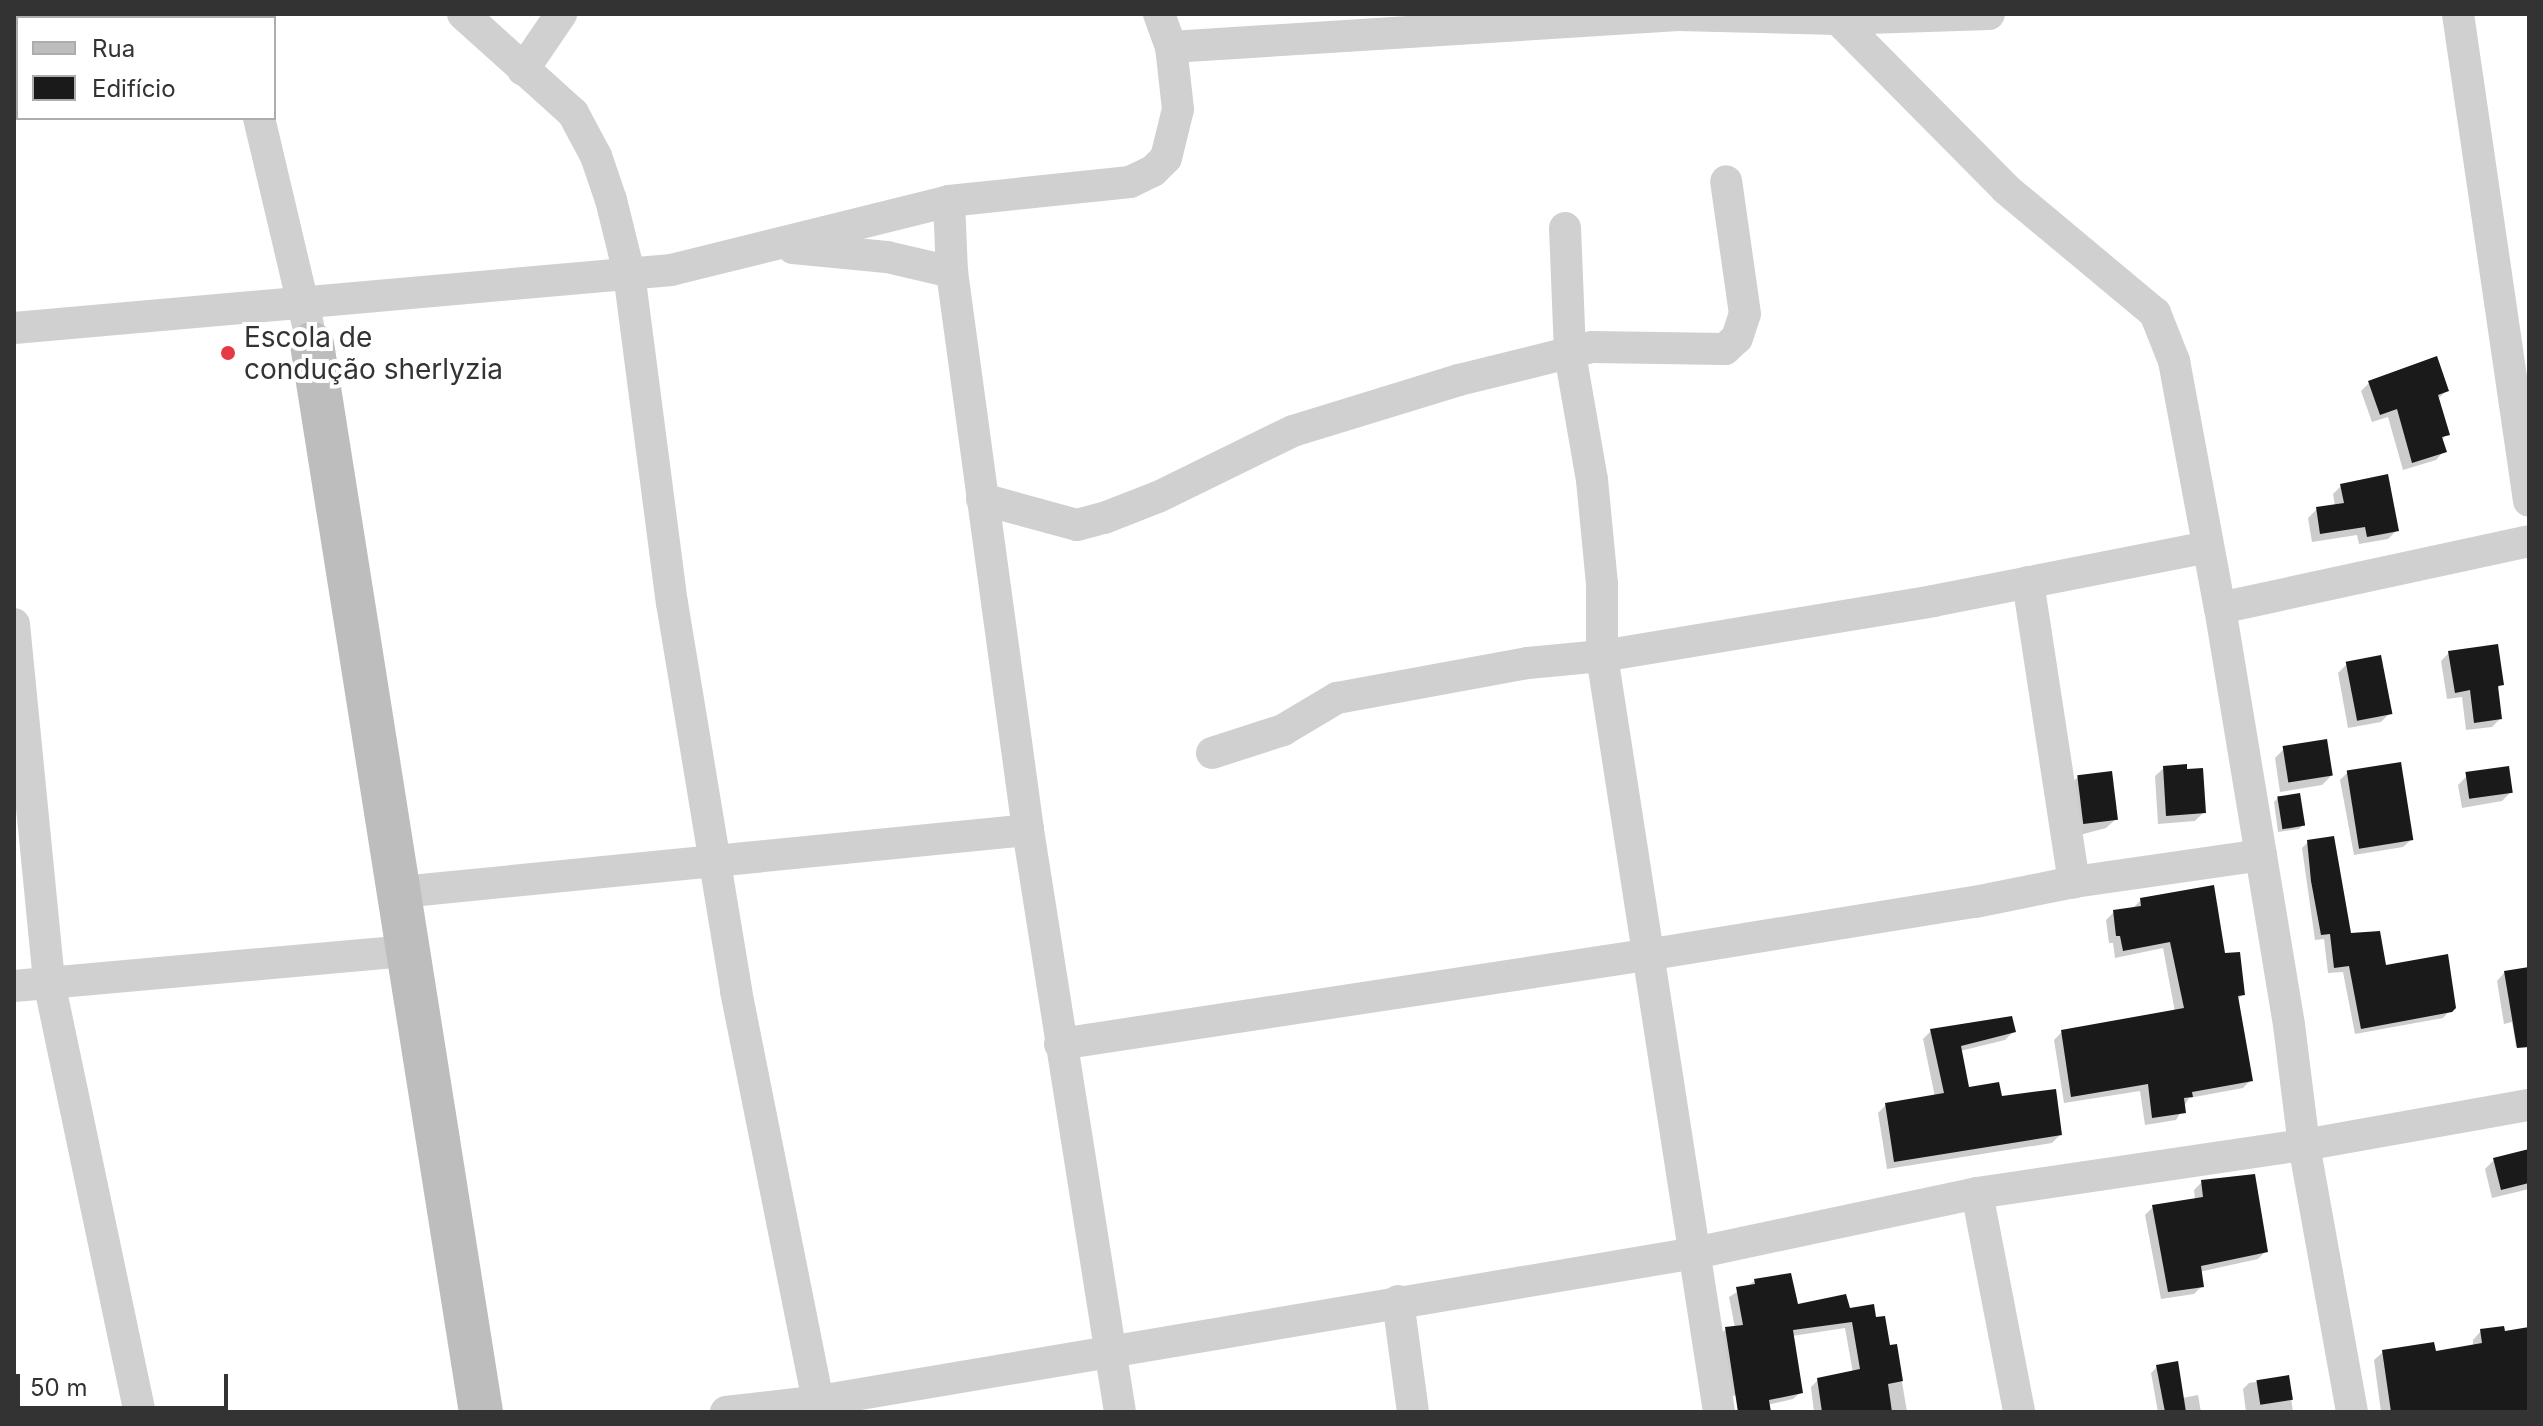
<!DOCTYPE html>
<meta charset="utf-8">
<style>
body{margin:0}
#map{position:relative;width:2543px;height:1426px;overflow:hidden;background:#fff;font-family:Inter,sans-serif}
div>[style]{position:absolute}
[style*='--x']{left:calc(var(--x)*1px);top:calc(var(--y)*1px);width:calc(var(--w)*1px);rotate:calc(var(--a)*1deg)}
.shadow>*{inset:0;background:#0003}
.building>*{inset:0;background:#1a1a1a;transform-origin:0 0}
.street>*{height:32px;margin:-16px;padding:0 16px;transform-origin:16px;border-radius:16px;background:#d0d0d0}
.secondary>*{height:44px;margin:-22px;padding:0 22px;transform-origin:22px;border-radius:22px;background:#bdbdbd}
.dots>*{width:22px;height:22px;translate:-50% -50%;box-sizing:border-box;border:4px solid #fff;border-radius:50%}
span{translate:-50% -50%;white-space:nowrap;text-align:center;line-height:1.15;-webkit-text-stroke:8px #fff;paint-order:stroke}
.poi-label{font-size:28px;color:#333}
.left{translate:0 -50%;text-align:left}
.frame{position:absolute;inset:0;border:16px solid #333;pointer-events:none}
.legend{position:absolute;left:16px;top:16px;width:260px;height:104px;box-sizing:border-box;background:#fff;border:2px solid #adadad;margin:0;padding:10px 14px;list-style:none;font-size:24px;color:#333}
.legend li{display:flex;align-items:center;gap:16px;height:40px}
.legend b{width:40px;border:2px solid #adadad}
.scale{position:absolute;left:16px;top:1374px;width:212px;height:36px;box-sizing:border-box;border:4px solid #333;border-top:0;padding-left:10px;font-size:24px;line-height:28px;white-space:nowrap;color:#333;-webkit-text-stroke:6px #fff;paint-order:stroke}
</style>
<div id="map">
<div class="shadow">
<div style="clip-path:polygon(2370px 382px,2447px 390px,2437px 400px,2447px 434px,2441px 441px,2444px 451px,2436px 460px,2403px 470px,2388px 417px,2372px 422px,2361px 391px)"></div>
<div style="clip-path:polygon(2341px 486px,2397px 530px,2388px 539px,2359px 544px,2357px 535px,2312px 542px,2308px 518px,2317px 509px,2335px 506px,2333px 494px)"></div>
<div style="clip-path:polygon(2449px 653px,2502px 684px,2496px 690px,2500px 719px,2492px 727px,2466px 730px,2462px 697px,2447px 699px,2441px 661px)"></div>
<div style="clip-path:polygon(2347px 664px,2390px 713px,2381px 722px,2348px 728px,2338px 673px)"></div>
<div style="clip-path:polygon(2284px 749px,2331px 776px,2322px 785px,2280px 792px,2275px 758px)"></div>
<div style="clip-path:polygon(2164px 768px,2202px 770px,2204px 812px,2195px 821px,2158px 824px,2155px 776px)"></div>
<div style="clip-path:polygon(2348px 772px,2411px 840px,2403px 847px,2354px 855px,2340px 780px)"></div>
<div style="clip-path:polygon(2467px 776px,2511px 792px,2502px 801px,2462px 808px,2458px 785px)"></div>
<div style="clip-path:polygon(2078px 777px,2116px 819px,2106px 828px,2076px 836px,2069px 786px)"></div>
<div style="clip-path:polygon(2278px 798px,2303px 825px,2299px 829px,2278px 832px,2274px 802px)"></div>
<div style="clip-path:polygon(2308px 842px,2350px 936px,2384px 968px,2453px 1007px,2443px 1018px,2355px 1034px,2343px 972px,2328px 973px,2324px 939px,2315px 940px,2302px 848px)"></div>
<div style="clip-path:polygon(2141px 900px,2224px 956px,2243px 994px,2237px 1000px,2251px 1080px,2243px 1088px,2189px 1098px,2176px 1120px,2145px 1125px,2140px 1091px,2064px 1103px,2054px 1040px,2062px 1032px,2175px 1012px,2163px 948px,2115px 958px,2113px 943px,2109px 943px,2106px 920px,2114px 912px,2133px 908px)"></div>
<div style="clip-path:polygon(2529px 969px,2529px 1045px,2516px 1047px,2512px 1022px,2504px 1024px,2497px 981px,2504px 973px)"></div>
<div style="clip-path:polygon(1931px 1031px,2013px 1032px,2005px 1040px,1960px 1051px,1968px 1089px,2000px 1098px,2060px 1135px,2052px 1143px,1887px 1169px,1878px 1113px,1886px 1105px,1935px 1097px,1923px 1039px)"></div>
<div style="clip-path:polygon(2529px 1151px,2529px 1189px,2492px 1198px,2485px 1169px,2494px 1160px)"></div>
<div style="clip-path:polygon(2202px 1182px,2266px 1251px,2258px 1259px,2199px 1272px,2202px 1286px,2194px 1294px,2161px 1299px,2145px 1215px,2153px 1207px,2195px 1200px,2194px 1190px)"></div>
<div style="clip-path:polygon(1755px 1281px,1797px 1306px,1848px 1311px,1874px 1319px,1888px 1347px,1896px 1346px,1907px 1412px,1814px 1412px,1811px 1387px,1818px 1380px,1853px 1373px,1845px 1328px,1792px 1336px,1801px 1392px,1793px 1399px,1749px 1409px,1746px 1393px,1728px 1397px,1719px 1336px,1726px 1329px,1735px 1328px,1729px 1297px)"></div>
<div style="clip-path:polygon(2529px 1329px,2529px 1412px,2381px 1412px,2374px 1360px,2383px 1352px,2434px 1353px,2473px 1347px,2473px 1340px,2481px 1331px,2503px 1334px)"></div>
<div style="clip-path:polygon(2157px 1367px,2182px 1398px,2198px 1395px,2201px 1412px,2158px 1412px,2151px 1373px)"></div>
<div style="clip-path:polygon(2288px 1377px,2293px 1412px,2246px 1412px,2243px 1389px,2249px 1383px)"></div>
</div>
<div class="building">
<div style="clip-path:polygon(2437px 356px,2449px 391px,2438px 395px,2450px 435px,2442px 437px,2447px 452px,2412px 463px,2397px 409px,2380px 415px,2368px 381px)"></div>
<div style="clip-path:polygon(2388px 474px,2399px 531px,2367px 537px,2365px 527px,2320px 534px,2316px 507px,2344px 503px,2340px 484px)"></div>
<div style="clip-path:polygon(2498px 644px,2504px 685px,2498px 686px,2502px 719px,2474px 723px,2470px 690px,2455px 693px,2448px 651px)"></div>
<div style="left:2381px;top:655px;width:60px;height:36px;rotate:79deg"></div>
<div style="left:2327px;top:739px;width:37px;height:45px;rotate:81deg"></div>
<div style="left:2401px;top:762px;width:79px;height:55px;rotate:81deg"></div>
<div style="clip-path:polygon(2187px 764px,2187px 769px,2203px 768px,2206px 813px,2166px 816px,2163px 766px)"></div>
<div style="left:2509px;top:766px;width:27px;height:44px;rotate:82deg"></div>
<div style="left:2112px;top:771px;width:49px;height:35px;rotate:83deg"></div>
<div style="left:2300px;top:793px;width:33px;height:23px;rotate:81deg"></div>
<div style="clip-path:polygon(2334px 836px,2351px 933px,2380px 931px,2386px 965px,2448px 954px,2456px 1008px,2452px 1012px,2361px 1029px,2349px 966px,2334px 968px,2330px 934px,2321px 935px,2311px 881px,2307px 840px)"></div>
<div style="clip-path:polygon(2214px 885px,2225px 953px,2240px 952px,2245px 995px,2238px 996px,2253px 1081px,2192px 1092px,2193px 1097px,2184px 1098px,2186px 1113px,2152px 1118px,2148px 1084px,2071px 1097px,2061px 1030px,2184px 1008px,2170px 942px,2123px 951px,2120px 936px,2116px 936px,2113px 910px,2141px 906px,2140px 898px)"></div>
<div style="clip-path:polygon(2529px 967px,2529px 1047px,2517px 1048px,2504px 971px)"></div>
<div style="clip-path:polygon(2012px 1016px,2016px 1032px,1961px 1046px,1969px 1087px,1999px 1082px,2002px 1096px,2056px 1089px,2062px 1135px,1894px 1162px,1885px 1103px,1944px 1093px,1930px 1029px)"></div>
<div style="clip-path:polygon(2529px 1149px,2529px 1183px,2501px 1190px,2493px 1158px)"></div>
<div style="clip-path:polygon(2255px 1174px,2268px 1252px,2201px 1266px,2204px 1287px,2168px 1292px,2152px 1205px,2203px 1197px,2201px 1180px)"></div>
<div style="clip-path:polygon(1791px 1273px,1798px 1304px,1846px 1294px,1850px 1308px,1874px 1304px,1876px 1317px,1885px 1316px,1890px 1345px,1897px 1344px,1903px 1381px,1888px 1384px,1892px 1412px,1822px 1412px,1817px 1378px,1860px 1369px,1852px 1322px,1793px 1330px,1803px 1393px,1769px 1400px,1771px 1412px,1738px 1412px,1725px 1327px,1743px 1325px,1736px 1287px,1755px 1284px,1754px 1279px)"></div>
<div style="clip-path:polygon(2504px 1326px,2505px 1331px,2529px 1327px,2529px 1412px,2391px 1412px,2382px 1350px,2434px 1342px,2436px 1351px,2482px 1343px,2480px 1329px)"></div>
<div style="clip-path:polygon(2178px 1361px,2186px 1412px,2165px 1412px,2156px 1365px)"></div>
<div style="left:2289px;top:1375px;width:25px;height:33px;rotate:81deg"></div>
</div>
<div class="street">
<div style="--x:231;--y:14;--w:4;--a:76"></div>
<div style="--x:463;--y:14;--w:148;--a:42"></div>
<div style="--x:573;--y:113;--w:49;--a:61.9"></div>
<div style="--x:596;--y:156;--w:46;--a:71.2"></div>
<div style="--x:611;--y:200;--w:75;--a:76.1"></div>
<div style="--x:629;--y:273;--w:333;--a:82.6"></div>
<div style="--x:672;--y:603;--w:393;--a:80.6"></div>
<div style="--x:736;--y:991;--w:429;--a:78.7"></div>
<div style="--x:1833;--y:14;--w:246;--a:45.3"></div>
<div style="--x:2006;--y:189;--w:194;--a:39.8"></div>
<div style="--x:2155;--y:313;--w:52;--a:68.4"></div>
<div style="--x:2174;--y:361;--w:251;--a:79.5"></div>
<div style="--x:2220;--y:608;--w:423;--a:80.6"></div>
<div style="--x:2289;--y:1025;--w:121;--a:82.9"></div>
<div style="--x:2304;--y:1145;--w:271;--a:79.8"></div>
<div style="--x:2458;--y:14;--w:492;--a:81.7"></div>
<div style="--x:1171;--y:47;--w:508;--a:-3.61"></div>
<div style="--x:1678;--y:15;--w:159;--a:1.4"></div>
<div style="--x:1837;--y:19;--w:152;--a:-1.9"></div>
<div style="--x:523;--y:70;--w:68;--a:-55.8"></div>
<div style="--x:14;--y:80;--w:4;--a:0"></div>
<div style="--x:259;--y:118;--w:213;--a:76.7"></div>
<div style="--x:949;--y:201;--w:71;--a:87.6"></div>
<div style="--x:952;--y:272;--w:563;--a:82.24"></div>
<div style="--x:1028;--y:830;--w:589;--a:81.02"></div>
<div style="--x:1565;--y:228;--w:126;--a:87.7"></div>
<div style="--x:1570;--y:354;--w:128;--a:80.1"></div>
<div style="--x:1592;--y:480;--w:104;--a:84.5"></div>
<div style="--x:1602;--y:584;--w:72;--a:90"></div>
<div style="--x:1602;--y:656;--w:765;--a:81.2"></div>
<div style="--x:793;--y:248;--w:94;--a:5.5"></div>
<div style="--x:887;--y:257;--w:67;--a:13"></div>
<div style="--x:14;--y:328;--w:660;--a:-5.04"></div>
<div style="--x:671;--y:270;--w:286;--a:-13.9"></div>
<div style="--x:949;--y:201;--w:182;--a:-6"></div>
<div style="--x:1130;--y:182;--w:25;--a:-26"></div>
<div style="--x:1153;--y:171;--w:18;--a:-45"></div>
<div style="--x:1166;--y:158;--w:50;--a:-76.2"></div>
<div style="--x:1178;--y:109;--w:62;--a:-96.4"></div>
<div style="--x:1171;--y:47;--w:35;--a:-110"></div>
<div style="--x:982;--y:499;--w:98;--a:15.3"></div>
<div style="--x:1077;--y:525;--w:28;--a:-15"></div>
<div style="--x:1104;--y:518;--w:58;--a:-21.3"></div>
<div style="--x:1158;--y:497;--w:150;--a:-26.1"></div>
<div style="--x:1293;--y:431;--w:174;--a:-17.1"></div>
<div style="--x:1459;--y:380;--w:137;--a:-13.9"></div>
<div style="--x:1592;--y:347;--w:133;--a:0.9"></div>
<div style="--x:1725;--y:349;--w:16;--a:-43"></div>
<div style="--x:1737;--y:338;--w:25;--a:-72"></div>
<div style="--x:1745;--y:314;--w:134;--a:-98.1"></div>
<div style="--x:2028;--y:582;--w:304;--a:81.3"></div>
<div style="--x:2220;--y:608;--w:316;--a:-12.2"></div>
<div style="--x:14;--y:624;--w:360;--a:84.4"></div>
<div style="--x:49;--y:982;--w:440;--a:78.1"></div>
<div style="--x:1212;--y:753;--w:75;--a:-17.9"></div>
<div style="--x:1283;--y:730;--w:63;--a:-30.7"></div>
<div style="--x:1337;--y:698;--w:194;--a:-10.4"></div>
<div style="--x:1528;--y:663;--w:74;--a:-5.4"></div>
<div style="--x:1602;--y:656;--w:336;--a:-9.4"></div>
<div style="--x:1933;--y:601;--w:279;--a:-11.1"></div>
<div style="--x:401;--y:892;--w:630;--a:-5.65"></div>
<div style="--x:14;--y:986;--w:398;--a:-5.1"></div>
<div style="--x:1060;--y:1044;--w:593;--a:-8.64"></div>
<div style="--x:1646;--y:955;--w:333;--a:-9.2"></div>
<div style="--x:1975;--y:902;--w:101;--a:-11.4"></div>
<div style="--x:2074;--y:882;--w:189;--a:-8.2"></div>
<div style="--x:1977;--y:1193;--w:223;--a:79.1"></div>
<div style="--x:1398;--y:1301;--w:112;--a:82.3"></div>
<div style="--x:726;--y:1412;--w:94;--a:-6.7"></div>
<div style="--x:819;--y:1401;--w:888;--a:-9.59"></div>
<div style="--x:1695;--y:1253;--w:288;--a:-12"></div>
<div style="--x:1977;--y:1193;--w:331;--a:-8.4"></div>
<div style="--x:2304;--y:1145;--w:229;--a:-10.1"></div>
</div>
<div class="secondary">
<div style="--x:312;--y:344;--w:1081;--a:81.01"></div>
</div>
<div class="dots">
<div style="left:228px;top:353px;background:#e63946"></div>
</div>
<div class="poi-label">
<span class="left" style="left:244px;top:353px">Escola de<br>condução sherlyzia</span>
</div>
<div class="frame"></div>
<ul class="legend">
<li><b style="height:10px;background:#bdbdbd"></b>Rua</li>
<li><b style="height:22px;background:#1a1a1a"></b>Edifício</li>
</ul>
<div class="scale">50 m</div>
</div>
